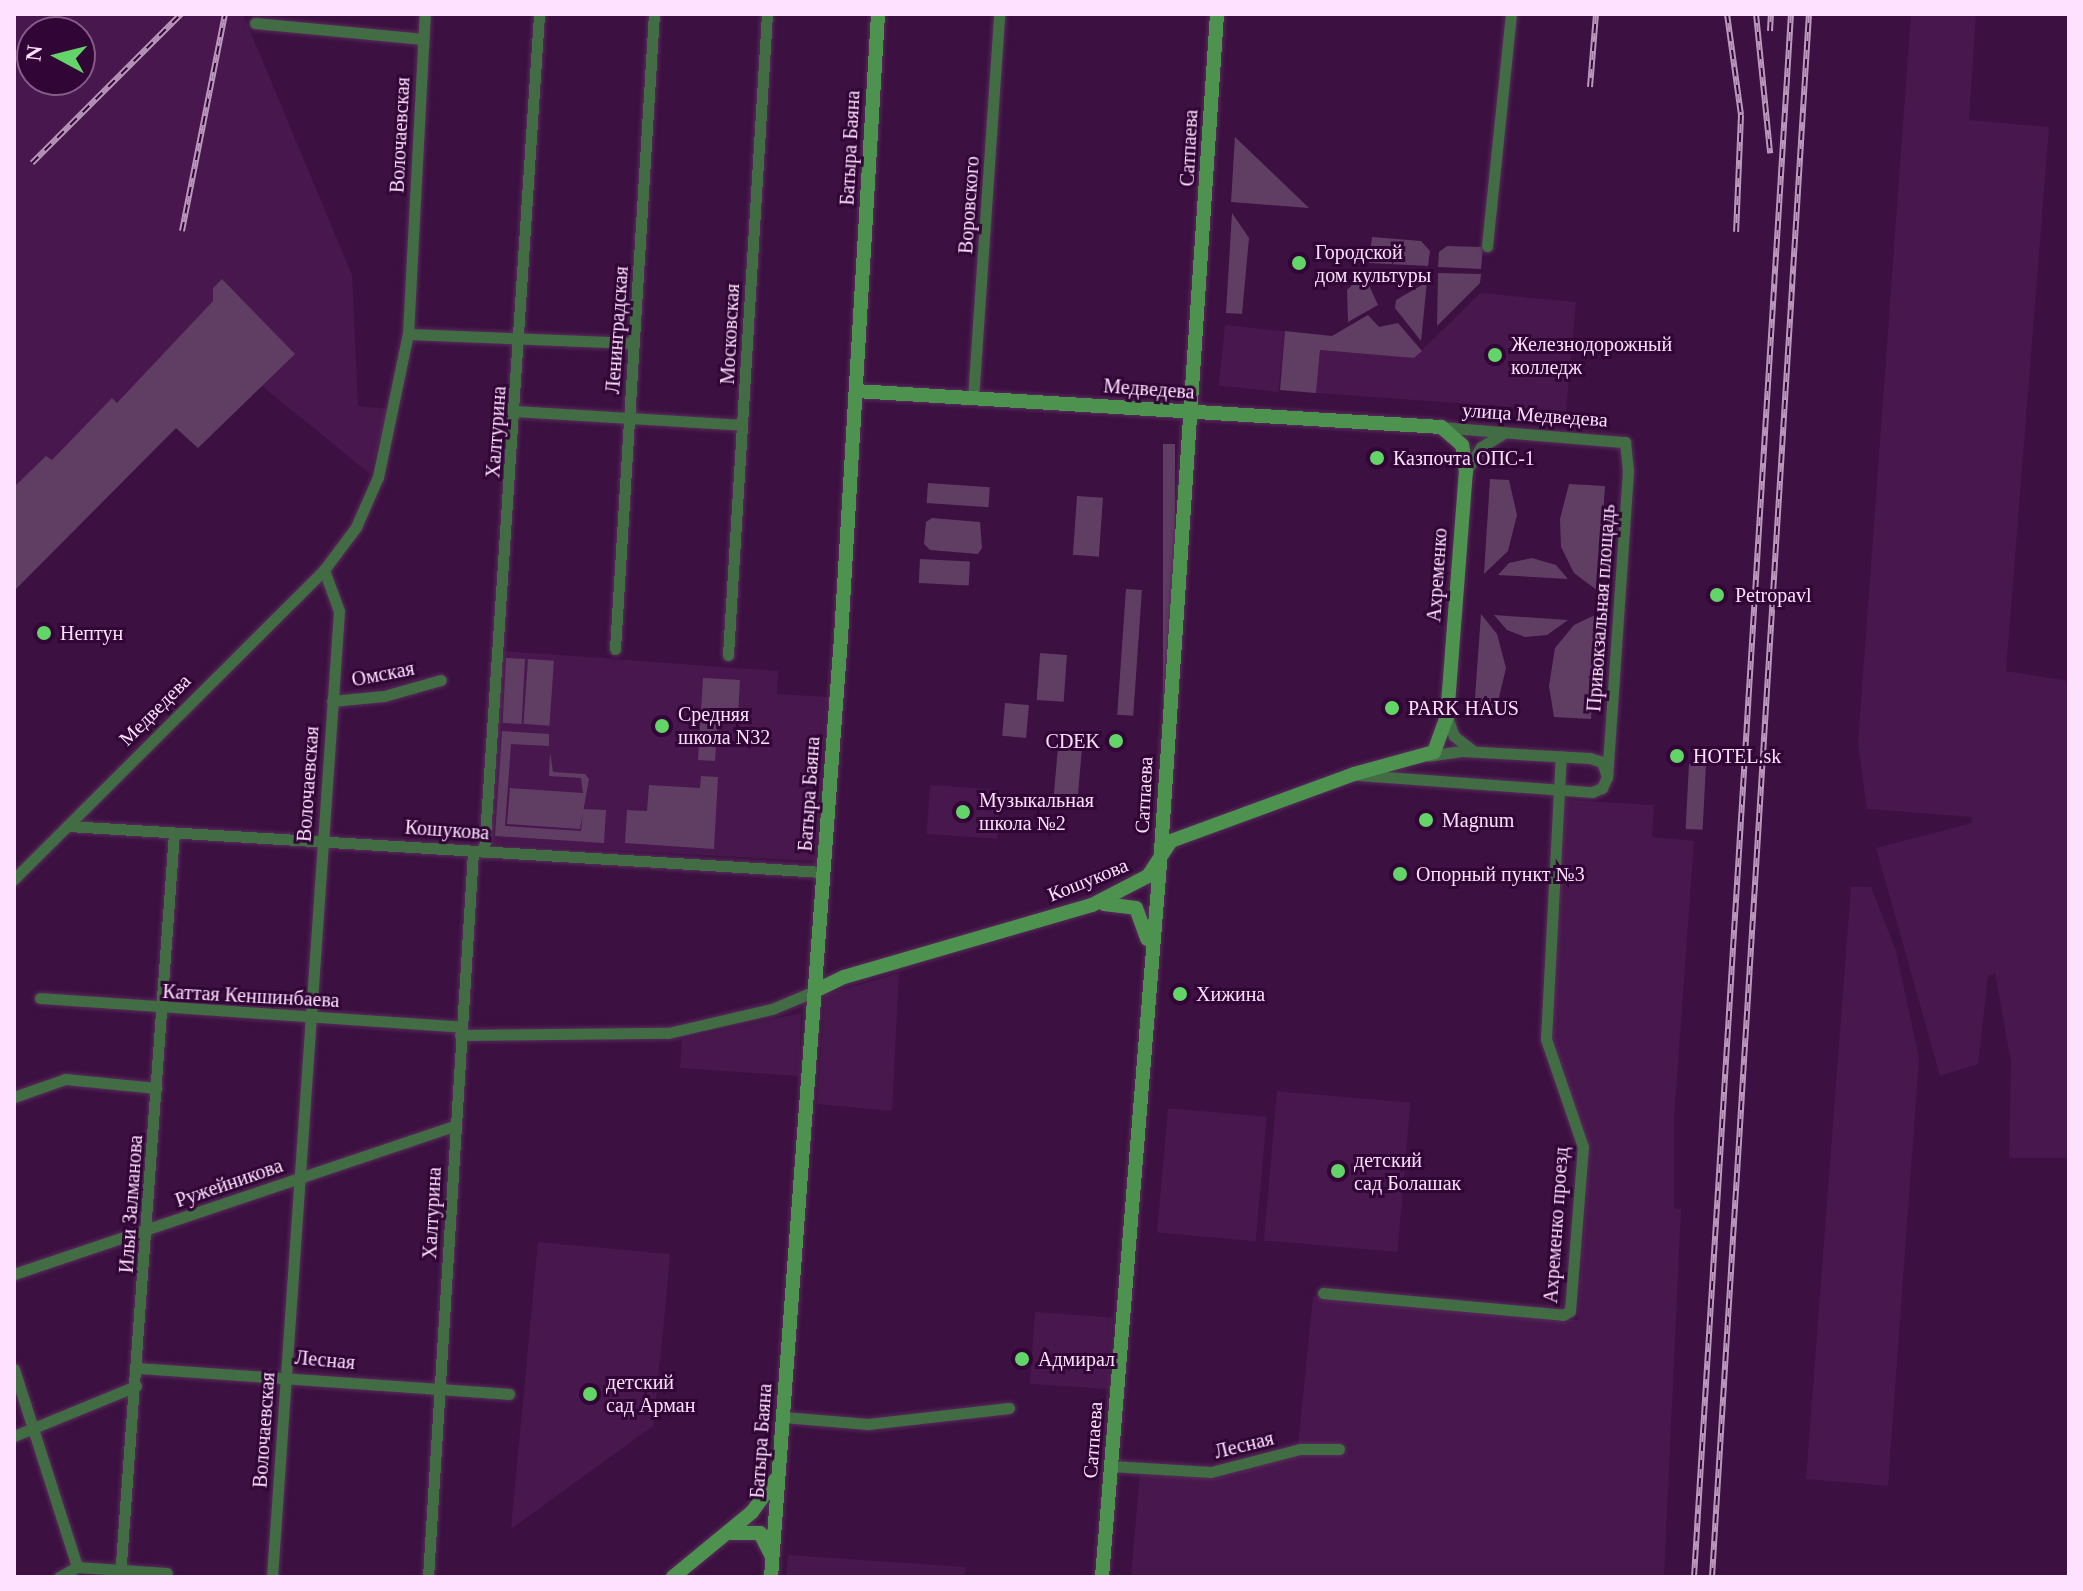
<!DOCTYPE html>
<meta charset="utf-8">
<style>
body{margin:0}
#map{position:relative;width:2083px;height:1591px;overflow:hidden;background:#3c1040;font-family:"Times New Roman",serif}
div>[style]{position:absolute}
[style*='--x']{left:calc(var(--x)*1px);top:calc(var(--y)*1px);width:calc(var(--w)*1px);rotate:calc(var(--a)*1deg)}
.built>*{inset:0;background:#48174d;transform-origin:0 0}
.green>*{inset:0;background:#603e63;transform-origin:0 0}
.roads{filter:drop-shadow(0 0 2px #572d5b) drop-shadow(0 0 2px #572d5b)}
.street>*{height:11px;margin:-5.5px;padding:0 5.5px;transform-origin:5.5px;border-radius:5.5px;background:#426c43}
.secondary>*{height:14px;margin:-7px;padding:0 7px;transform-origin:7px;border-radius:7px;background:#4e9250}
.rail>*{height:6px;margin-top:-3px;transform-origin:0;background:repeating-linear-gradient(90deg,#310535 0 9px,#ba98bc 0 18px);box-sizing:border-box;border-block:2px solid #ba98bc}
.dots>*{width:22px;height:22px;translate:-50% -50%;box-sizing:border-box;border:4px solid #310535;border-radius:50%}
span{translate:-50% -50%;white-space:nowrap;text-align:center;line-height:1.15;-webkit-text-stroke:6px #310535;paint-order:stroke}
.street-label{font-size:20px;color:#fde1fe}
.poi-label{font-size:20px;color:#fde1fe}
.left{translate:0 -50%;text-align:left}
.right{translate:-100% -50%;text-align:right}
.frame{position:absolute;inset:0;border:16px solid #fde1fe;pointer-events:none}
.north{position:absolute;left:16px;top:16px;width:80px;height:80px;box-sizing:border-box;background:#310535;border:2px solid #835d85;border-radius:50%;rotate:277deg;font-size:22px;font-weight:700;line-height:32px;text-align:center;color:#fde1fe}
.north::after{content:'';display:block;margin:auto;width:28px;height:36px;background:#63d468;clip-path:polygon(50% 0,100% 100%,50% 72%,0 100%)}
</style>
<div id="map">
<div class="built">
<div style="clip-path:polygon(evenodd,14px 14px,243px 14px,352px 275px,358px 406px,388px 409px,370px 474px,262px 386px,198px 448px,176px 428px,14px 591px,14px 14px,32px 32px,80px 32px,80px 80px,32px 80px,32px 32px)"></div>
<div style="clip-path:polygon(1911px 14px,1976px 14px,1969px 120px,2049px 127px,2006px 671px,2069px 681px,2069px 1158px,2009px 1158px,2011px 1062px,1995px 973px,1988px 976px,1978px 1064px,1940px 1076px,1876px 848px,1972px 823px,1972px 817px,1867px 809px,1858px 744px)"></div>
<div style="clip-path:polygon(1480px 293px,1576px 302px,1566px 411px,1316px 393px,1320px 350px,1414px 358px)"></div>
<div style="left:1225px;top:325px;width:60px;height:61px;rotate:6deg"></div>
<div style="clip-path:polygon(503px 651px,778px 671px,777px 694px,827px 697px,815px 861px,491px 844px)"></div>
<div style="left:930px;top:785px;width:71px;height:49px;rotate:4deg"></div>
<div style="clip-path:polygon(1565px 800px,1654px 805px,1652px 837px,1694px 841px,1674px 1118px,1674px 1208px,1681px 1209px,1664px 1577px,1131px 1577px,1140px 1473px,1212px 1479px,1297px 1456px,1313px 1296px,1578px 1320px,1589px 1149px,1552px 1036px)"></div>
<div style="clip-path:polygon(1851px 887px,1871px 887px,1896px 951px,1919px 1058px,1888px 1486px,1806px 1479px)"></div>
<div style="clip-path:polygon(899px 973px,892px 1111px,817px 1104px,825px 995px)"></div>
<div style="clip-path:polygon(801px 1013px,799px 1076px,680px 1068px,682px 1039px)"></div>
<div style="left:1277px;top:1091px;width:134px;height:150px;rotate:5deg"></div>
<div style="left:1168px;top:1108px;width:99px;height:125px;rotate:5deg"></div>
<div style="clip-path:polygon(538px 1242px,670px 1254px,665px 1311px,653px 1426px,511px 1529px)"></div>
<div style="left:1035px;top:1312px;width:78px;height:72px;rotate:4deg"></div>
<div style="clip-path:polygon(788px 1555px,966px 1567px,964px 1577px,786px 1577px)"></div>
</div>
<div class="green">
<div style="clip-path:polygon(1235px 137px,1309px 208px,1231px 202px)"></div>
<div style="clip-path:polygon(1232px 213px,1249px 238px,1242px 314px,1226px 313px)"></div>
<div style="clip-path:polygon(1372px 237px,1421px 241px,1430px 251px,1428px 266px,1369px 263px)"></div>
<div style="clip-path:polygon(1447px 246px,1483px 247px,1481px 269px,1438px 267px,1439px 252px)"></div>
<div style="clip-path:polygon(1438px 273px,1481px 274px,1480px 283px,1437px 326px)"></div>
<div style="clip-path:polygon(222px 279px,295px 354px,198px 448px,176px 428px,14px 591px,14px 487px,46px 456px,52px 460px,112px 398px,117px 403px,213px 301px,213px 288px)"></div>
<div style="clip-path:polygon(1355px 282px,1368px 283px,1378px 305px,1348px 322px,1347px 290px)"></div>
<div style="clip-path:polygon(1427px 282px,1421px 341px,1395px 308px,1396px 300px)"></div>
<div style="clip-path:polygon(1368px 315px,1379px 327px,1398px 323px,1422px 351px,1414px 358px,1320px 350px,1316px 393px,1280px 390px,1285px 331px,1332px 336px)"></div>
<div style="left:1163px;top:444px;width:12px;height:274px"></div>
<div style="clip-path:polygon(1490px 479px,1509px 480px,1517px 515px,1508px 551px,1484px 574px)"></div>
<div style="left:928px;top:483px;width:62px;height:20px;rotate:4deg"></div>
<div style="clip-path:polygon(1569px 484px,1605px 486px,1598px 591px,1574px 573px,1561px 547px,1560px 519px)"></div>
<div style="left:1077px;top:496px;width:26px;height:59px;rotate:4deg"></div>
<div style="clip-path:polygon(932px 518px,980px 522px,982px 548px,978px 554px,930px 550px,924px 544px,926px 522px)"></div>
<div style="clip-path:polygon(1532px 558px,1556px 565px,1568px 579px,1498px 575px,1509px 563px)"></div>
<div style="left:920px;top:559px;width:50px;height:24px;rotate:3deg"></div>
<div style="left:1126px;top:589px;width:16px;height:126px;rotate:4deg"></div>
<div style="clip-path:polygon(1481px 614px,1497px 634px,1506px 668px,1495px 714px,1474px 712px)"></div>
<div style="clip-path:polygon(1597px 614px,1591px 719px,1554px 717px,1549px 686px,1555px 648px,1574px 625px)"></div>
<div style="clip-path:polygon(1494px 615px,1568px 620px,1547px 635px,1525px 637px,1507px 630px)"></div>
<div style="left:1040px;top:653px;width:27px;height:47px;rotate:4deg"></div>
<div style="left:506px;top:658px;width:19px;height:65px;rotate:3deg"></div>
<div style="left:528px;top:659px;width:26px;height:65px;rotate:4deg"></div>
<div style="clip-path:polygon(703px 678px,740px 680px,738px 716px,718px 715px,715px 761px,698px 760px)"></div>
<div style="left:1005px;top:703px;width:24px;height:33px;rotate:5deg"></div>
<div style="clip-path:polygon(502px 731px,549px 734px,549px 746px,511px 744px,505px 826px,581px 831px,583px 809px,606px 810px,604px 843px,495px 836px)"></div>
<div style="left:1058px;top:747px;width:24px;height:52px;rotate:5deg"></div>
<div style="clip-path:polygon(550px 752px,553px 772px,585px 774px,589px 779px,580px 829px,507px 824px,510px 788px,583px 793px,581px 778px,549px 776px)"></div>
<div style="left:1689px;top:764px;width:17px;height:65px;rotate:3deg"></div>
<div style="clip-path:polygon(701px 776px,718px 777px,714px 849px,625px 843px,627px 810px,647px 811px,649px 785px,700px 788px)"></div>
</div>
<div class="roads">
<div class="street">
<div style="--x:255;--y:23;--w:169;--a:5.4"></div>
<div style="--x:1487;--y:246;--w:233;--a:-84.1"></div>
<div style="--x:408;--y:334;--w:226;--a:2.3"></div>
<div style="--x:973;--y:399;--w:386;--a:-86.1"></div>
<div style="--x:516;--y:411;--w:226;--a:3.5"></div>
<div style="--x:1441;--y:427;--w:185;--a:4.7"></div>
<div style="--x:1625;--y:442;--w:29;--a:84"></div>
<div style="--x:1628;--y:471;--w:307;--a:93.9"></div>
<div style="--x:1466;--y:471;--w:28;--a:-58"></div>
<div style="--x:1481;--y:447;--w:26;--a:-31"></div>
<div style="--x:615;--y:649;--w:636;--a:-86.49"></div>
<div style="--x:728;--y:655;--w:642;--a:-86.52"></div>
<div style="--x:332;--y:701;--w:52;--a:-5.5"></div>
<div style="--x:384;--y:696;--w:59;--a:-15.7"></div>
<div style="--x:1447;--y:717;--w:20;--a:70"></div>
<div style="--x:1454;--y:736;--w:24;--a:38"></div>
<div style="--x:1359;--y:775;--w:234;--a:4.2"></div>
<div style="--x:1592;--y:792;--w:11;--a:-22"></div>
<div style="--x:1602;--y:788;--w:12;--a:-66"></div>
<div style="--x:1607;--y:777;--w:16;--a:-108"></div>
<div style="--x:1602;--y:762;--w:13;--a:-162"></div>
<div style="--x:1590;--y:758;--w:128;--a:-176.9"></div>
<div style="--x:1462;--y:751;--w:34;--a:172"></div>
<div style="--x:68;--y:826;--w:756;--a:3.49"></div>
<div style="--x:484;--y:852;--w:840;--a:-86.24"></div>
<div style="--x:14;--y:879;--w:438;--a:-44.9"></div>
<div style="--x:40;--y:998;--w:422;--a:3.9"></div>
<div style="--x:460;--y:1035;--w:208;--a:-0.6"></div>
<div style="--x:668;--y:1033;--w:107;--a:-13"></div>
<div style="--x:772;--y:1009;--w:47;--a:-22.7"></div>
<div style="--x:14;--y:1097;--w:54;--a:-19.4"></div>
<div style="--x:65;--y:1079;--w:92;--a:5.6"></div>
<div style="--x:14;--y:1274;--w:466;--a:-18.6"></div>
<div style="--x:1323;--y:1293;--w:241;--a:5.2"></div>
<div style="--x:1563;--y:1315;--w:8;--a:-30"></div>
<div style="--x:1570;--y:1311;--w:165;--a:-85.5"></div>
<div style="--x:1583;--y:1147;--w:114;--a:-108.9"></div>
<div style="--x:1546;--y:1039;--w:283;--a:-87"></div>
<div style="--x:138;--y:1368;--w:372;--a:4"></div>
<div style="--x:14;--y:1369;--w:208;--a:72.3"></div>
<div style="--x:783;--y:1417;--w:85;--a:4.7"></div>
<div style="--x:868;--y:1424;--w:142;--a:-6.5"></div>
<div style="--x:14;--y:1436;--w:132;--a:-22.3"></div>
<div style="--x:1111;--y:1466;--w:100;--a:3.4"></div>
<div style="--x:1211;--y:1472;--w:92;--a:-14.5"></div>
<div style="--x:1300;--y:1449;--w:39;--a:0"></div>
<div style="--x:77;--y:1567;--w:90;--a:3.8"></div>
<div style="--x:59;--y:1577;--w:21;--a:-29"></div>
<div style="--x:120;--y:1577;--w:746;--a:-85.85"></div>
<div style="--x:272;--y:1577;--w:968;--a:-86.03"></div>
<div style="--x:339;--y:611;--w:44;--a:-110.1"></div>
<div style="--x:324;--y:570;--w:54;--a:-53.3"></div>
<div style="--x:356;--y:527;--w:55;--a:-66.3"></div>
<div style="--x:378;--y:477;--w:146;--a:-78.2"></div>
<div style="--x:408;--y:334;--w:320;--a:-87"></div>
<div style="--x:428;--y:1577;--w:726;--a:-86.45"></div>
</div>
<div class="secondary">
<div style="--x:1104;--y:904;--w:32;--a:7"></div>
<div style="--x:1136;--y:908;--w:33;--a:70"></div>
<div style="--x:815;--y:991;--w:32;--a:-26"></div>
<div style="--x:844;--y:977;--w:258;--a:-16.2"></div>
<div style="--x:1092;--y:905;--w:63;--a:-27.4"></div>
<div style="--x:1148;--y:876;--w:42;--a:-56.7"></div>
<div style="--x:1171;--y:841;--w:195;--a:-20.1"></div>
<div style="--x:1354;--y:774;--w:83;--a:-15.4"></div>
<div style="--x:1434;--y:752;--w:37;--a:-70"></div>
<div style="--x:1447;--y:717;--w:246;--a:-85.6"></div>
<div style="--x:1466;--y:472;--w:27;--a:-98"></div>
<div style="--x:1462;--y:445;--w:28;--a:-139"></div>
<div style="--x:1441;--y:427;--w:586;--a:-176.48"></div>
<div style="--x:731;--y:1533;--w:29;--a:0"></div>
<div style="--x:760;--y:1533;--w:25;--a:63"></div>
<div style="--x:673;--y:1577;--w:102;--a:-39.4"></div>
<div style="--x:752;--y:1512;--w:41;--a:-54"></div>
<div style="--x:771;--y:1577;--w:943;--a:-85.74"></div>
<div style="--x:841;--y:637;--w:624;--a:-86.6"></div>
<div style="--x:1102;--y:1577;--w:728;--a:-85.35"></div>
<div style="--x:1161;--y:851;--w:839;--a:-86.17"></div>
</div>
</div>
<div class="rail">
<div style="--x:1727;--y:14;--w:102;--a:82.1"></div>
<div style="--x:1741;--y:115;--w:117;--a:92.4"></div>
<div style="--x:1756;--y:14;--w:140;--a:84.2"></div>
<div style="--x:1770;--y:31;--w:17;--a:-87"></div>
<div style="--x:1590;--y:87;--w:73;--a:-85.3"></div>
<div style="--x:32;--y:163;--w:211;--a:-45"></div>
<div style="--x:182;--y:231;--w:221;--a:-78.8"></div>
<div style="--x:1694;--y:1577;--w:1566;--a:-86.45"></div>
<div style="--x:1712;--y:1577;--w:1566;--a:-86.45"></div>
</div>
<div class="dots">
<div style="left:1299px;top:263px;background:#63d468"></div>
<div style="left:1495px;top:355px;background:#63d468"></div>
<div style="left:1377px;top:458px;background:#63d468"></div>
<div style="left:1717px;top:595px;background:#63d468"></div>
<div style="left:44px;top:633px;background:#63d468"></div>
<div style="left:1392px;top:708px;background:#63d468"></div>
<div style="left:662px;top:726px;background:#63d468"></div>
<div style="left:1116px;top:741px;background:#63d468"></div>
<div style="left:1677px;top:756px;background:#63d468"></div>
<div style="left:963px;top:812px;background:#63d468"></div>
<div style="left:1426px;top:820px;background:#63d468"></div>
<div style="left:1400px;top:874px;background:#63d468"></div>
<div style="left:1180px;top:994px;background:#63d468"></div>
<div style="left:1338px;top:1171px;background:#63d468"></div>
<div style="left:1022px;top:1359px;background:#63d468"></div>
<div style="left:590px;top:1394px;background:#63d468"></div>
</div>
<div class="street-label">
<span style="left:400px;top:135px;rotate:-87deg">Волочаевская</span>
<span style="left:850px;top:148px;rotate:-87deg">Батыра Баяна</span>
<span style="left:1189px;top:148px;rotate:-87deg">Сатпаева</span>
<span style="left:969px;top:205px;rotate:-86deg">Воровского</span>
<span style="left:617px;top:330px;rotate:-86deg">Ленинградская</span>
<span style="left:730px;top:334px;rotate:-87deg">Московская</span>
<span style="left:1149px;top:389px;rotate:4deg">Медведева</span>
<span style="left:1535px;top:415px;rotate:4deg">улица Медведева</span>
<span style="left:496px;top:432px;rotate:-86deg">Халтурина</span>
<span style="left:1437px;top:575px;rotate:-86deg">Ахременко</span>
<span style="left:1601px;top:608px;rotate:-86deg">Привокзальная площадь</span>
<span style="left:383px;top:674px;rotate:-11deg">Омская</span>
<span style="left:155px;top:710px;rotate:-45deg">Медведева</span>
<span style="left:308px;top:784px;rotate:-86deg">Волочаевская</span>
<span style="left:809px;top:794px;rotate:-86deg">Батыра Баяна</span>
<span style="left:1144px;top:795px;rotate:-87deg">Сатпаева</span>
<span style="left:447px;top:830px;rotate:4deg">Кошукова</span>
<span style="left:1088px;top:880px;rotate:-22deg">Кошукова</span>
<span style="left:251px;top:996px;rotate:3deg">Каттая Кеншинбаева</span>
<span style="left:229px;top:1183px;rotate:-19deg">Ружейникова</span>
<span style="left:131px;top:1204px;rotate:-86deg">Ильи Залманова</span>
<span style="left:432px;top:1213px;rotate:-87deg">Халтурина</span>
<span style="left:1556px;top:1225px;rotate:-86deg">Ахременко проезд</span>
<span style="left:325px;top:1360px;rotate:5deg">Лесная</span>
<span style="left:264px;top:1430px;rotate:-86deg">Волочаевская</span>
<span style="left:1093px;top:1440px;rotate:-86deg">Сатпаева</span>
<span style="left:761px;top:1441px;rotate:-86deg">Батыра Баяна</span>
<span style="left:1244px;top:1445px;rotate:-14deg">Лесная</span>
</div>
<div class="poi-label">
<span class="left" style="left:1315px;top:264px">Городской<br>дом культуры</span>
<span class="left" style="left:1511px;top:356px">Железнодорожный<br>колледж</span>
<span class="left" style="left:1393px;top:458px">Казпочта ОПС-1</span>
<span class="left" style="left:1735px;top:595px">Petropavl</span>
<span class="left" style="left:60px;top:633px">Нептун</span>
<span class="left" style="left:1408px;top:708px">PARK HAUS</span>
<span class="left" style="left:678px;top:726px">Средняя<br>школа N32</span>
<span class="right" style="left:1100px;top:741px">CDEK</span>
<span class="left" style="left:1693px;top:756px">HOTEL.sk</span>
<span class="left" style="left:979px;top:812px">Музыкальная<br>школа №2</span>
<span class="left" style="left:1442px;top:820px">Magnum</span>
<span class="left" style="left:1416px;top:874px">Опорный пункт №3</span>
<span class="left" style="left:1196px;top:994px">Хижина</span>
<span class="left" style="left:1354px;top:1172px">детский<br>сад Болашак</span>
<span class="left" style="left:1038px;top:1359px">Адмирал</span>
<span class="left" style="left:606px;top:1394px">детский<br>сад Арман</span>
</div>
<div class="frame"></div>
<div class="north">N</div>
</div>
